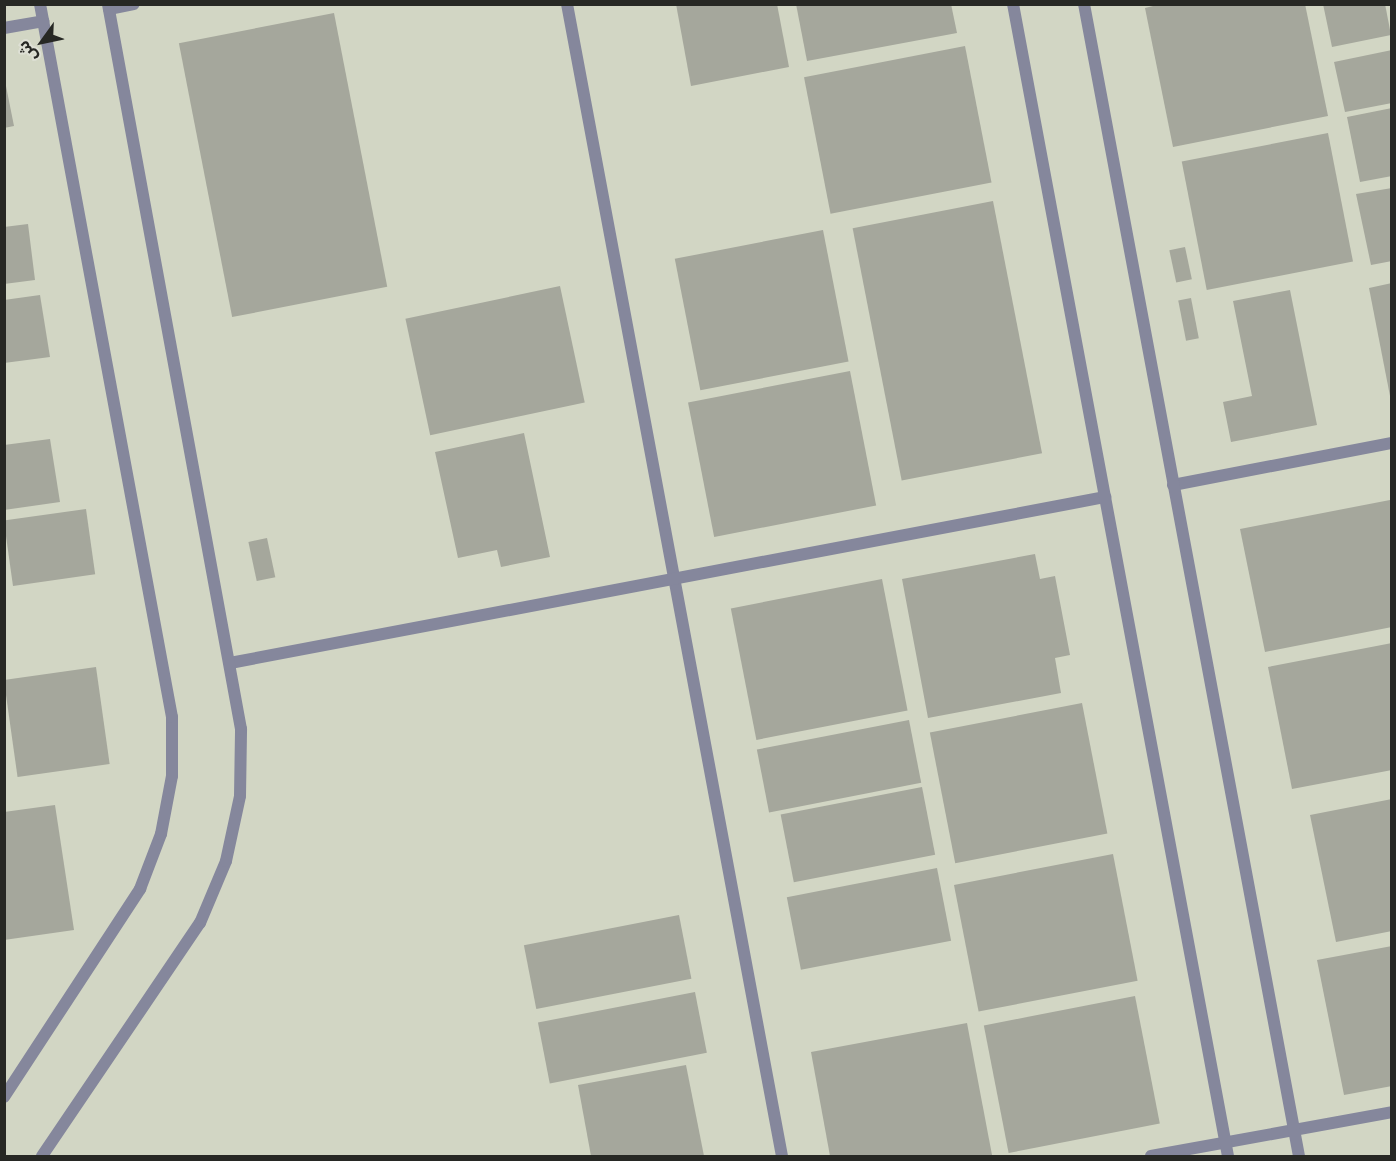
<!DOCTYPE html>
<meta charset="utf-8">
<style>
body{margin:0}
#map{position:relative;width:1396px;height:1161px;overflow:hidden;background:#dee0d5;font-family:Inter,"Noto Sans Arabic",sans-serif}
div>[style]{position:absolute}
[style*='--x']{left:calc(var(--x)*1px);top:calc(var(--y)*1px);width:calc(var(--w)*1px);rotate:calc(var(--a)*1deg)}
.built>*{inset:0;background:#d2d6c4;transform-origin:0 0}
.building>*{inset:0;background:#a5a79c;transform-origin:0 0}
.service>*{height:12px;margin:-6px;padding:0 6px;transform-origin:6px;border-radius:6px;background:#85879c}
.minor>*{height:12px;margin:-6px;padding:0 6px;transform-origin:6px;border-radius:6px;background:#85879c}
.tertiary>*{height:12px;margin:-6px;padding:0 6px;transform-origin:6px;border-radius:6px;background:#85879c}
span{translate:-50% -50%;white-space:nowrap;text-align:center;line-height:1.15;-webkit-text-stroke:4.5px #dee0d5;paint-order:stroke}
.frame{position:absolute;inset:0;border:6px solid #272824;pointer-events:none}
.north{position:absolute;left:12px;top:12px;width:60px;height:60px;-webkit-text-stroke:4px #dee0d5;paint-order:stroke;rotate:237deg;font-size:16px;font-weight:700;line-height:24px;text-align:center;color:#272824}
.north::after{content:'';display:block;margin:auto;width:21px;height:27px;background:#272824;clip-path:polygon(50% 0,100% 100%,50% 72%,0 100%)}
</style>
<div id="map">
<div class="built">
<div style="left:5px;top:5px;width:1386px;height:1151px"></div>
</div>
<div class="building">
<div style="clip-path:polygon(676px 4px,777px 4px,789px 67px,691px 86px)"></div>
<div style="clip-path:polygon(796px 4px,951px 4px,957px 33px,807px 61px)"></div>
<div style="clip-path:polygon(1161px 4px,1305px 4px,1328px 116px,1173px 147px,1145px 8px)"></div>
<div style="clip-path:polygon(1323px 4px,1385px 4px,1391px 35px,1332px 47px)"></div>
<div style="left:334px;top:13px;width:279px;height:158px;rotate:79deg"></div>
<div style="left:965px;top:46px;width:139px;height:164px;rotate:79deg"></div>
<div style="clip-path:polygon(1392px 50px,1392px 103px,1345px 112px,1334px 62px)"></div>
<div style="clip-path:polygon(4px 76px,14px 126px,4px 128px)"></div>
<div style="clip-path:polygon(1392px 108px,1392px 176px,1360px 182px,1347px 117px)"></div>
<div style="left:1328px;top:133px;width:131px;height:149px;rotate:79deg"></div>
<div style="clip-path:polygon(1392px 188px,1392px 261px,1371px 265px,1356px 194px)"></div>
<div style="left:993px;top:201px;width:257px;height:143px;rotate:79deg"></div>
<div style="clip-path:polygon(28px 224px,35px 280px,4px 284px,4px 227px)"></div>
<div style="left:823px;top:230px;width:134px;height:151px;rotate:79deg"></div>
<div style="left:1185px;top:247px;width:33px;height:16px;rotate:78deg"></div>
<div style="clip-path:polygon(1392px 283px,1392px 396px,1390px 396px,1369px 288px)"></div>
<div style="left:560px;top:286px;width:119px;height:158px;rotate:78deg"></div>
<div style="clip-path:polygon(1290px 290px,1317px 425px,1231px 442px,1223px 402px,1252px 396px,1233px 301px)"></div>
<div style="clip-path:polygon(40px 295px,50px 357px,4px 363px,4px 300px)"></div>
<div style="left:1191px;top:298px;width:41px;height:13px;rotate:79deg"></div>
<div style="left:850px;top:371px;width:137px;height:165px;rotate:79deg"></div>
<div style="clip-path:polygon(524px 433px,550px 557px,501px 567px,497px 550px,458px 558px,435px 452px)"></div>
<div style="clip-path:polygon(50px 439px,60px 502px,4px 510px,4px 445px)"></div>
<div style="clip-path:polygon(1390px 500px,1392px 627px,1265px 652px,1240px 529px)"></div>
<div style="left:86px;top:509px;width:66px;height:83px;rotate:82deg"></div>
<div style="left:267px;top:538px;width:40px;height:19px;rotate:78deg"></div>
<div style="clip-path:polygon(1035px 554px,1040px 579px,1055px 576px,1070px 655px,1055px 658px,1061px 693px,928px 718px,902px 579px)"></div>
<div style="left:882px;top:579px;width:134px;height:154px;rotate:79deg"></div>
<div style="clip-path:polygon(1392px 643px,1392px 770px,1292px 789px,1268px 667px)"></div>
<div style="left:96px;top:667px;width:98px;height:93px;rotate:82deg"></div>
<div style="left:1082px;top:703px;width:133px;height:155px;rotate:79deg"></div>
<div style="left:909px;top:720px;width:64px;height:155px;rotate:79deg"></div>
<div style="left:922px;top:787px;width:69px;height:144px;rotate:79deg"></div>
<div style="clip-path:polygon(1392px 799px,1392px 931px,1336px 942px,1310px 815px)"></div>
<div style="clip-path:polygon(55px 805px,74px 930px,4px 940px,4px 812px)"></div>
<div style="left:1113px;top:854px;width:129px;height:162px;rotate:79deg"></div>
<div style="left:937px;top:868px;width:74px;height:153px;rotate:79deg"></div>
<div style="left:679px;top:915px;width:65px;height:158px;rotate:79deg"></div>
<div style="clip-path:polygon(1392px 946px,1392px 1086px,1344px 1095px,1317px 960px)"></div>
<div style="left:695px;top:992px;width:62px;height:160px;rotate:79deg"></div>
<div style="left:1135px;top:996px;width:130px;height:154px;rotate:79deg"></div>
<div style="clip-path:polygon(967px 1023px,992px 1155px,830px 1156px,811px 1052px)"></div>
<div style="clip-path:polygon(686px 1065px,704px 1156px,591px 1156px,578px 1085px)"></div>
</div>
<div class="service">
<div style="--x:567;--y:4;--w:1172;--a:79.43"></div>
<div style="--x:109;--y:9;--w:25;--a:-11"></div>
<div style="--x:4;--y:28;--w:40;--a:-10"></div>
<div style="--x:1173;--y:485;--w:223;--a:-10.9"></div>
<div style="--x:230;--y:663;--w:891;--a:-10.74"></div>
<div style="--x:1151;--y:1156;--w:245;--a:-10.3"></div>
</div>
<div class="minor">
<div style="--x:4;--y:1097;--w:249;--a:-56.8"></div>
<div style="--x:140;--y:889;--w:59;--a:-69.1"></div>
<div style="--x:161;--y:834;--w:59;--a:-79.3"></div>
<div style="--x:172;--y:776;--w:59;--a:-90"></div>
<div style="--x:172;--y:717;--w:725;--a:-100.49"></div>
<div style="--x:42;--y:1156;--w:282;--a:-55.9"></div>
<div style="--x:200;--y:923;--w:67;--a:-67.2"></div>
<div style="--x:226;--y:861;--w:66;--a:-77.8"></div>
<div style="--x:240;--y:796;--w:67;--a:-89.1"></div>
<div style="--x:241;--y:729;--w:737;--a:-100.4"></div>
</div>
<div class="tertiary">
<div style="--x:1013;--y:4;--w:1172;--a:79.43"></div>
<div style="--x:1084;--y:4;--w:1172;--a:79.43"></div>
</div>
<div class="frame"></div>
<div class="north">ش</div>
</div>
